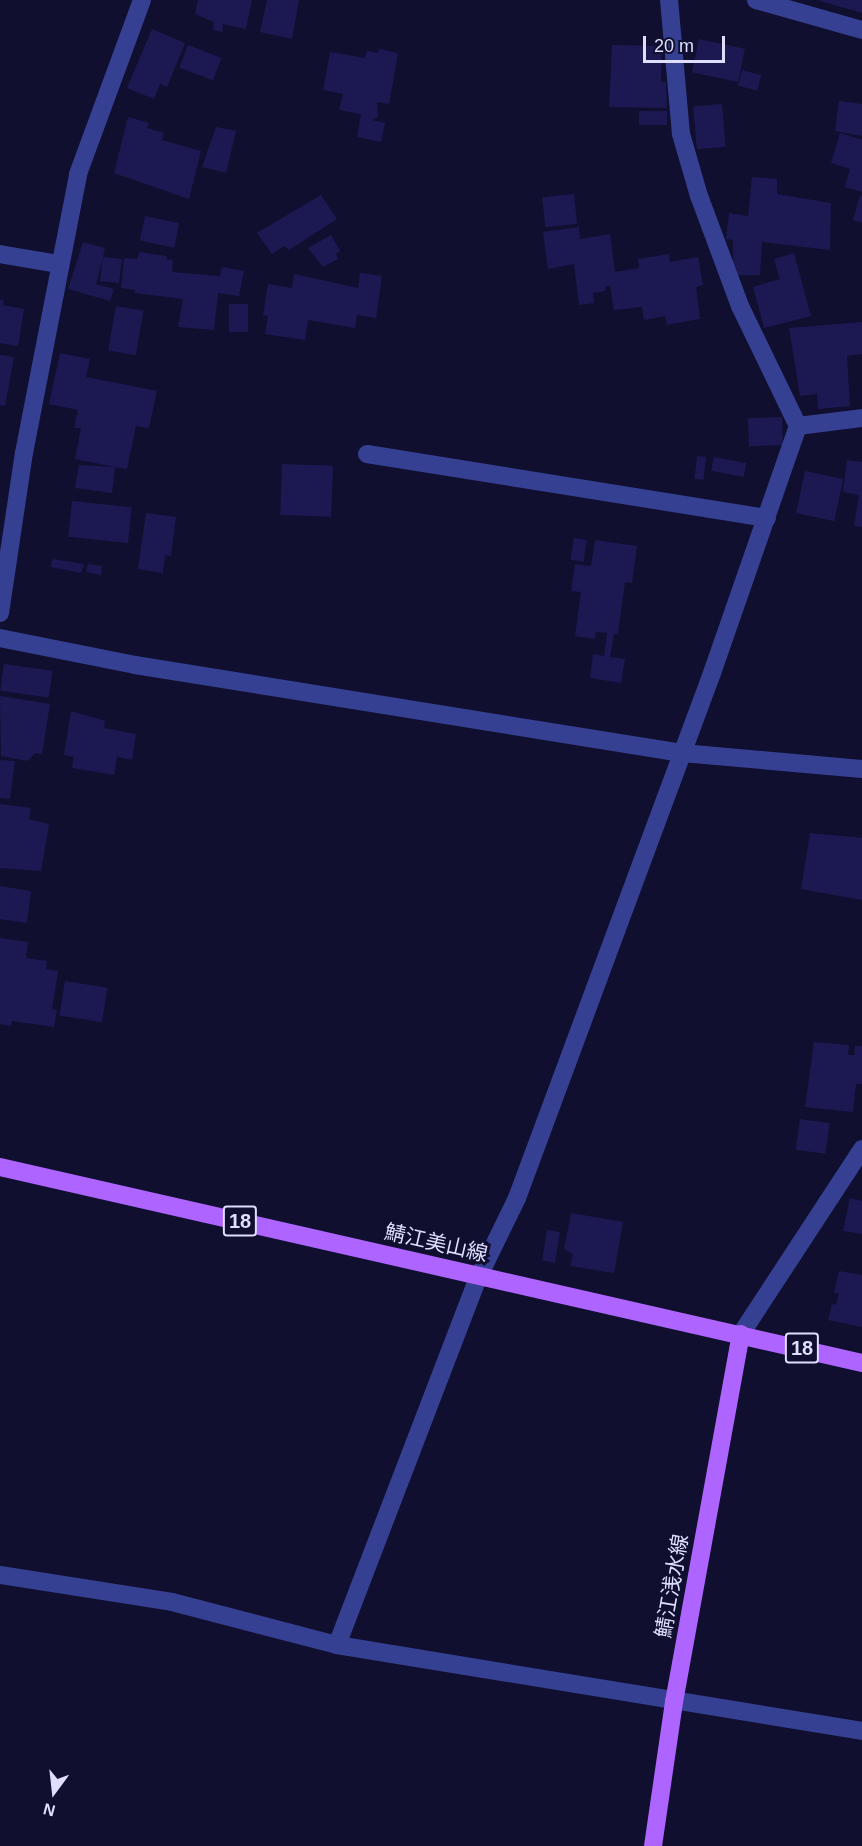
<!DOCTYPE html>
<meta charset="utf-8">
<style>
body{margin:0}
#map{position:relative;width:862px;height:1846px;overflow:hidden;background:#100f2f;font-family:Arial,"Noto Sans JP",sans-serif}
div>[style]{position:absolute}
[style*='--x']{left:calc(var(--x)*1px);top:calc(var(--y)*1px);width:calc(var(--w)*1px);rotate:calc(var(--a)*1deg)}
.building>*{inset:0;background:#1c1952;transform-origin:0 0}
.minor>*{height:18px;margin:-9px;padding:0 9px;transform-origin:9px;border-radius:9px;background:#364093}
.major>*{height:18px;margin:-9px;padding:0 9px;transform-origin:9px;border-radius:9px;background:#ae65ff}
span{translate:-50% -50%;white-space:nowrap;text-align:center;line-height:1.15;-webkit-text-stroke:6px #100f2f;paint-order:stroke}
.shield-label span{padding:2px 4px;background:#100f2f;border:2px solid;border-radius:4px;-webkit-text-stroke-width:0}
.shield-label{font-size:20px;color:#dedfff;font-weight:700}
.street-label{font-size:21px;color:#dedfff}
.north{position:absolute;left:24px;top:1762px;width:60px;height:60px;-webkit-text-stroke:4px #100f2f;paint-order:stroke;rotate:195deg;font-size:16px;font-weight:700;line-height:24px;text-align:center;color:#dedfff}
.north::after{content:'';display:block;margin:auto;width:21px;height:27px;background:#dedfff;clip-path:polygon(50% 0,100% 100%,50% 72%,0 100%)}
.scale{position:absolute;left:643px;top:36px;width:82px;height:27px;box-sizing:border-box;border:3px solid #dedfff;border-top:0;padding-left:8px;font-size:18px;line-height:21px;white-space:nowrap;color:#dedfff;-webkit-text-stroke:4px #100f2f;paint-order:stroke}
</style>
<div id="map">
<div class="building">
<div style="clip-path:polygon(198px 0,252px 0,246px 29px,223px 24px,222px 32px,213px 30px,214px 22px,195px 14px)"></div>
<div style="clip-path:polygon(267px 0,299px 0,292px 39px,260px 32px)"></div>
<div style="clip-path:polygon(820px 0,862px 0,862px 13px,820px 1px)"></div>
<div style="clip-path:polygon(152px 29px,185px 43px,167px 87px,160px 84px,154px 99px,127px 88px)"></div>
<div style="left:699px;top:39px;width:47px;height:34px;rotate:12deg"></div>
<div style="left:188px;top:45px;width:36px;height:24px;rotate:21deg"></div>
<div style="clip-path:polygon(612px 45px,662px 46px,661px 82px,666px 82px,667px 108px,609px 107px)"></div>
<div style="clip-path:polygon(379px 49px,398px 53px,389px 104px,377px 102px,378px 117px,372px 120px,385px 123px,381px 142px,357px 137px,361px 114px,339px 110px,343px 94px,323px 90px,330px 52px,365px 58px,367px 51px,378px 53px)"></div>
<div style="left:742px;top:70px;width:20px;height:16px;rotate:15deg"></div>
<div style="clip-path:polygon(839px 101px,862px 104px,862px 136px,835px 131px)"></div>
<div style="left:722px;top:104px;width:43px;height:29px;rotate:85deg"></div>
<div style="left:639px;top:111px;width:28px;height:14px"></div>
<div style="clip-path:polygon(128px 117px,149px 123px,147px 128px,164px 133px,162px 140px,201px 151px,189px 199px,114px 173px)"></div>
<div style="clip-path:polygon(216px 127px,236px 131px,226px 173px,202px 167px)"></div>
<div style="clip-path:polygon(840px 133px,862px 140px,862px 192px,845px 187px,850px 169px,831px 163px)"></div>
<div style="clip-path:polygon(752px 177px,777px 179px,777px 194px,831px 203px,830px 250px,762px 242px,760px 275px,733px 275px,733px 240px,726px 239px,729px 213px,748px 216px)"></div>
<div style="left:574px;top:194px;width:30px;height:32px;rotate:84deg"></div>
<div style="clip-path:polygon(321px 195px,337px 219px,289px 250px,284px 246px,272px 254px,257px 233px)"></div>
<div style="clip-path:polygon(860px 195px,862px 196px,862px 223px,853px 220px)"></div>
<div style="left:145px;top:216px;width:35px;height:25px;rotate:12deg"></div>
<div style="clip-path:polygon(579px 227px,580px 239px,610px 234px,615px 272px,639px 268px,638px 259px,669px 254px,670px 262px,698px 257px,703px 285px,696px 287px,700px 319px,667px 325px,665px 316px,644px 320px,642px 307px,614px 310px,610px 286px,605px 286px,606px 291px,593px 293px,594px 303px,579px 305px,574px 264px,548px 269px,543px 232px)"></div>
<div style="clip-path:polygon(331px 235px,340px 251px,336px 254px,338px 259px,323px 267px,308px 248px)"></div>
<div style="clip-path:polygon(83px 242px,105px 248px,103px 257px,122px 259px,119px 283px,100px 281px,103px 257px,96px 284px,114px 289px,110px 301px,68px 289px)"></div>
<div style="clip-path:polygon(139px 252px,167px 256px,166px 259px,173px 260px,172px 272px,220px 276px,222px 267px,244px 271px,239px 296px,218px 293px,214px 330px,178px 327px,183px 299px,135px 293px,135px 290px,121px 288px,124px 258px,137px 259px)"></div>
<div style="clip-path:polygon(794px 253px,811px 316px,764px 328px,753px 287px,780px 279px,774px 259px)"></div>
<div style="clip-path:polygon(360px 273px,382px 276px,376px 318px,357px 315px,355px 328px,308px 320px,305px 340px,265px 334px,268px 316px,263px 315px,268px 284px,292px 288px,294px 274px,358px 288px)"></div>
<div style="clip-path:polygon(0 300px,4px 300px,3px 305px,24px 309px,18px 346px,0 343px)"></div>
<div style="left:229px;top:304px;width:19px;height:28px"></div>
<div style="left:116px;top:306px;width:28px;height:45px;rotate:10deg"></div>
<div style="clip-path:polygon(862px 322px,862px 354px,847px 356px,850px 406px,818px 409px,817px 394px,800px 396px,789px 328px)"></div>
<div style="clip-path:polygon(60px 353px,90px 359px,86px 377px,157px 391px,149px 428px,136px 426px,127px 469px,115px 467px,112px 493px,75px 488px,79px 465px,115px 467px,75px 459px,81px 428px,74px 428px,78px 410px,49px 404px)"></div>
<div style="clip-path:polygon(0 355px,14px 357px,5px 406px,0 405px)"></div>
<div style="left:782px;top:417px;width:28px;height:34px;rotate:88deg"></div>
<div style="left:697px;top:456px;width:9px;height:23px;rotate:6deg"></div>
<div style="left:714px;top:457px;width:33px;height:14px;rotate:11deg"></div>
<div style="clip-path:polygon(847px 460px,862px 462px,862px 527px,854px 526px,859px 495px,843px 492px)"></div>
<div style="left:282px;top:464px;width:51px;height:51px;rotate:2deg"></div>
<div style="left:805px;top:471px;width:39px;height:43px;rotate:12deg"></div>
<div style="left:72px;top:501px;width:60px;height:36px;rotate:6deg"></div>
<div style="clip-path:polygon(146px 513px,176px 517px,171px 556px,165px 555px,163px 573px,138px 569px)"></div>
<div style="left:574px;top:538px;width:13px;height:22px;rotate:9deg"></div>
<div style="clip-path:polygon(595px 540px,637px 546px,632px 583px,625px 582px,618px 634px,614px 634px,610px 657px,625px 659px,621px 683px,590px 678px,593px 654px,604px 656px,607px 633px,596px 632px,595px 639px,575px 636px,581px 592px,571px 591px,575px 564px,591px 566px)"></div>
<div style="clip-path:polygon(52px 559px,84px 564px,81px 573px,51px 567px)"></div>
<div style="clip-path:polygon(88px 564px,102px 566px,101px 575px,86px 572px)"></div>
<div style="left:4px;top:664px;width:49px;height:27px;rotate:8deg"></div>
<div style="clip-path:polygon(0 696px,50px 704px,42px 754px,35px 753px,28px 761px,1px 756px)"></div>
<div style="clip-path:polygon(71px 711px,105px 721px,104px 728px,136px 734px,132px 760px,117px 757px,114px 775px,72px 768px,74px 757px,64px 755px)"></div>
<div style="clip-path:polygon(0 760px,15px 761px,10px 799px,0 798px)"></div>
<div style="clip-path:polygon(0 804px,31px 808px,29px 819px,49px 824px,41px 871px,0 868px)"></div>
<div style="clip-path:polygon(810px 833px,862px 838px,862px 900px,801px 889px)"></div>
<div style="clip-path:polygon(0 886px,31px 891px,27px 923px,0 919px)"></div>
<div style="clip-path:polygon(0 938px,28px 942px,26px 958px,47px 961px,46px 969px,58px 971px,52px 1009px,57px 1010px,54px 1027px,12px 1021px,11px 1026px,0 1024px)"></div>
<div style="left:65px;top:981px;width:43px;height:35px;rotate:9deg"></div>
<div style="clip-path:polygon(814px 1042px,849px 1045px,848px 1055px,854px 1055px,855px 1046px,862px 1046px,862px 1084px,856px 1084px,853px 1112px,805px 1107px)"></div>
<div style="left:800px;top:1119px;width:30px;height:31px;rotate:8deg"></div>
<div style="clip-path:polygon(850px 1198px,862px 1201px,862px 1234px,843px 1231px)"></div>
<div style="clip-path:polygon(571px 1213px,623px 1222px,614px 1273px,570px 1266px,573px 1254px,564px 1249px)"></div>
<div style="left:547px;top:1230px;width:13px;height:31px;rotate:9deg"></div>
<div style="clip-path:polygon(839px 1271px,862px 1275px,862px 1327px,828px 1320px,832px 1304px,836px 1305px,839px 1293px,834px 1293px)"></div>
</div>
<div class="minor">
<div style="--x:756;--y:0;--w:110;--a:15.8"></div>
<div style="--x:0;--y:254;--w:60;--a:9.6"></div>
<div style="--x:798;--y:426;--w:64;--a:-7.1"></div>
<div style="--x:367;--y:454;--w:405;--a:9.1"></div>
<div style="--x:0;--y:613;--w:162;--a:-81.5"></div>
<div style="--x:24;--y:453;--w:284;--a:-79"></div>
<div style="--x:78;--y:174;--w:185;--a:-69.8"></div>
<div style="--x:0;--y:638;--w:138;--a:11.3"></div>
<div style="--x:135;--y:665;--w:554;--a:9.14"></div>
<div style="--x:682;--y:753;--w:181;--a:5.1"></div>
<div style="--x:741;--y:1334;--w:221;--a:-56.8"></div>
<div style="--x:0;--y:1575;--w:174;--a:8.9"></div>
<div style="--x:172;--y:1602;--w:171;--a:14.6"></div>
<div style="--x:337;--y:1645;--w:532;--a:9.3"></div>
<div style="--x:337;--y:1645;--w:395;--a:-69"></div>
<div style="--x:479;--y:1276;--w:87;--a:-64"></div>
<div style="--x:517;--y:1198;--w:560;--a:-69.62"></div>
<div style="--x:712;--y:673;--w:262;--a:-70.8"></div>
<div style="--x:798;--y:426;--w:133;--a:-115.8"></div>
<div style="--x:740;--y:306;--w:117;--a:-110.4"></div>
<div style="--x:699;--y:196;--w:65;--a:-106.2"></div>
<div style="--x:681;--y:134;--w:135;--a:-95.1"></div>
</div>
<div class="major">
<div style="--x:0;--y:1167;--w:884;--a:12.81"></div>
<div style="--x:653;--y:1846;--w:146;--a:-81.7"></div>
<div style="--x:674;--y:1702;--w:374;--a:-79.7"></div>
</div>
<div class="shield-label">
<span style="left:240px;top:1221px">18</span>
<span style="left:802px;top:1348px">18</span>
</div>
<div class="street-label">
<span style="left:436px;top:1243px;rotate:13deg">鯖江美山線</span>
<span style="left:672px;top:1586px;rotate:-80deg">鯖江浅水線</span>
</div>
<div class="north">N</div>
<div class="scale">20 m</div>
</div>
